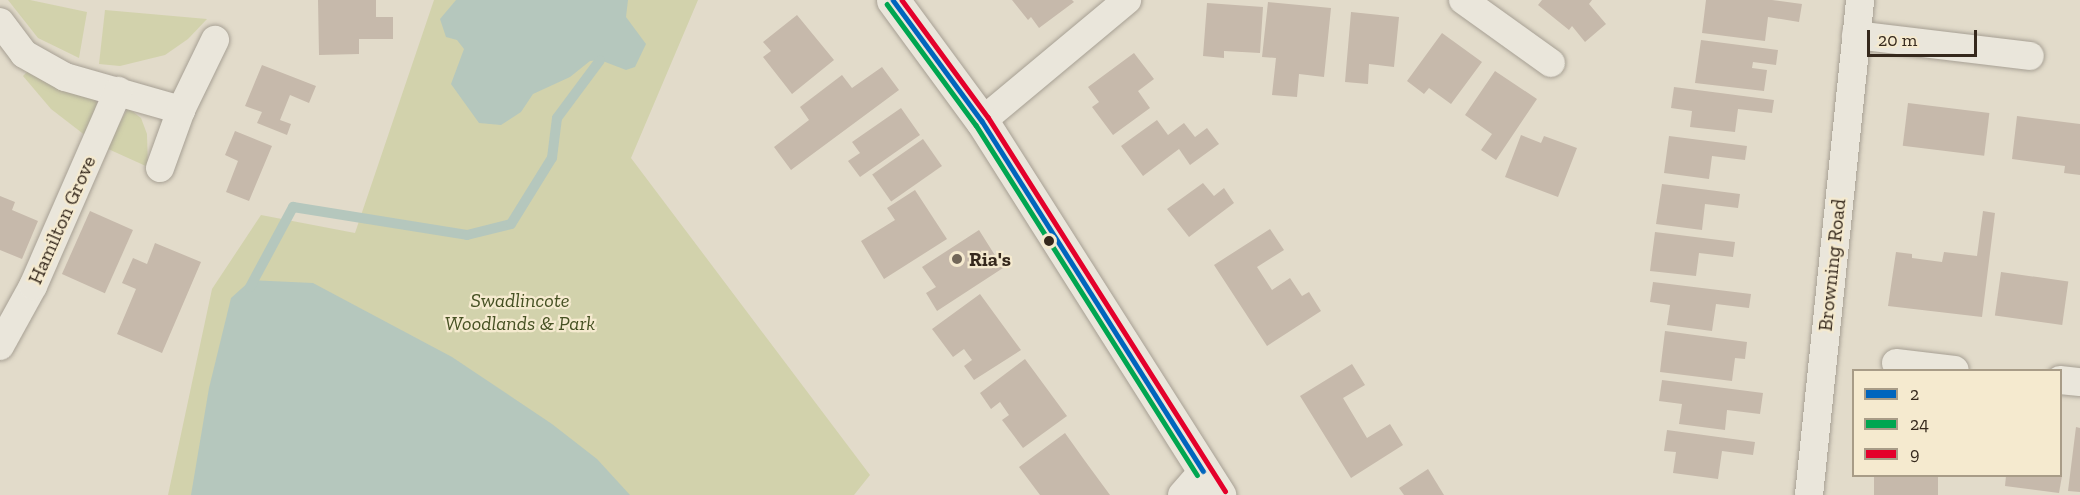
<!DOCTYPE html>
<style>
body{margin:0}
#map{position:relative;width:2080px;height:495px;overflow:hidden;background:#e2dbca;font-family:"Zilla Slab",serif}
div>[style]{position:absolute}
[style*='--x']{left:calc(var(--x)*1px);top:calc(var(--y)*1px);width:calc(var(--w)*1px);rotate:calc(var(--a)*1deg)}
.green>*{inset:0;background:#d2d2ac}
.water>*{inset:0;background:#b5c7bd}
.stream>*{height:10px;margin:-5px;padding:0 5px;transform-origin:5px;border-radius:5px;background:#b5c7bd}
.building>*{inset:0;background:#c6b9ab;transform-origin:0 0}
.roads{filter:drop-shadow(0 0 2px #a7a094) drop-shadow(0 0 2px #a7a094)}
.street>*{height:28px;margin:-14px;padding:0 14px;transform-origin:14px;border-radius:14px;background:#eae6db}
.secondary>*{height:33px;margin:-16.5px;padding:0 16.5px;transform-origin:16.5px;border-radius:16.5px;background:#eae6db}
.bus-1>*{height:4.5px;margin:-2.25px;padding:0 2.25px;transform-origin:2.25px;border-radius:2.25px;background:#0065bd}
.bus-2>*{height:4.5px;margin:-2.25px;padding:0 2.25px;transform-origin:2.25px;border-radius:2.25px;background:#00a651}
.bus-3>*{height:4.5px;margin:-2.25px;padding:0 2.25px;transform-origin:2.25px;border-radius:2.25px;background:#e4002b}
.dots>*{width:16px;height:16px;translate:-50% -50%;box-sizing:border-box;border:3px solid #f5eacf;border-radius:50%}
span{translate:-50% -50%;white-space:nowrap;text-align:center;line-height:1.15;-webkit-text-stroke:4.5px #f5eacf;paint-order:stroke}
.street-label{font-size:20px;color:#35281c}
.poi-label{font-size:20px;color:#35281c;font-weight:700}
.left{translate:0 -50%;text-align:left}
.park-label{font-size:20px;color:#465123;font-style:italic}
.legend{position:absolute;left:1852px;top:369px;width:210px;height:108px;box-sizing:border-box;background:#f5eacf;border:2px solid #a89c87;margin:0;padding:8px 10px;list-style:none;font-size:18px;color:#35281c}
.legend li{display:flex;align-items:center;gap:12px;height:30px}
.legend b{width:30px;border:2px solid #a89c87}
.scale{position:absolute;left:1867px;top:30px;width:110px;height:27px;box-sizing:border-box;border:3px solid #35281c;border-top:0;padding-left:8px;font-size:18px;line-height:21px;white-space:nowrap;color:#35281c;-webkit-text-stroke:4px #f5eacf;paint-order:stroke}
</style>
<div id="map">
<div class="green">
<div style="clip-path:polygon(8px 0,30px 0,87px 12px,79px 58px,38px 38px)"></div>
<div style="clip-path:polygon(434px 0,698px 0,631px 158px,870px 475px,854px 495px,168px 495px,212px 289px,261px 215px,355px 233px)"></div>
<div style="clip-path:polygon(105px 10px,207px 19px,188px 39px,165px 55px,120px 66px,99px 64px)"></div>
<div style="clip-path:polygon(32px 67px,95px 94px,97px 103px,86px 136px,51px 109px,23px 76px)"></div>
<div style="clip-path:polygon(128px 108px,141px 118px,147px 134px,148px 167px,106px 148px)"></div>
</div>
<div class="water">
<div style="clip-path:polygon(456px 0,628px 0,626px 17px,646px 44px,635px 67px,626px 70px,600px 60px,590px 61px,570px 77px,533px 94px,521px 112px,501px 125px,479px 123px,451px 84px,464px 49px,457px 40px,446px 37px,440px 19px)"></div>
<div style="clip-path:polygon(251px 280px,313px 283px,452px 357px,552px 424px,597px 459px,630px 495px,191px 495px,209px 388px,231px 298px)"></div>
</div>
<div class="stream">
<div style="--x:250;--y:287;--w:91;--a:-61.7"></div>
<div style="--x:293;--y:207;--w:176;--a:9.1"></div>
<div style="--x:467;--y:235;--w:45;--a:-14"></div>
<div style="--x:511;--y:224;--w:78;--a:-58.2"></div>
<div style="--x:552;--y:158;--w:40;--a:-82.9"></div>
<div style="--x:557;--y:118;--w:72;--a:-53.4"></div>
</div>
<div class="building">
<div style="clip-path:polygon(318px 0,376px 0,376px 17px,393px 17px,393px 39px,359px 39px,359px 54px,319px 55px)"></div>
<div style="clip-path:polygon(1012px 0,1072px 0,1074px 2px,1039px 28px,1031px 17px,1028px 20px)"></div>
<div style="clip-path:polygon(1542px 0,1592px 0,1589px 4px,1606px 24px,1585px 42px,1572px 26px,1569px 30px,1538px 5px)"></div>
<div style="clip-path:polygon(1706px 0,1772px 0,1802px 4px,1799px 22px,1768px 17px,1765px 41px,1702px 33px)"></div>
<div style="clip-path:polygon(1268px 2px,1331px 8px,1324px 77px,1299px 74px,1297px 97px,1272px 95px,1276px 58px,1262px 57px)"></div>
<div style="clip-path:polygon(1207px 3px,1263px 7px,1260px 53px,1224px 51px,1224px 58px,1203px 56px)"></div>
<div style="clip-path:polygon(1351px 12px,1399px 17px,1394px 67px,1369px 64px,1368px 84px,1345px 82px)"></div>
<div style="clip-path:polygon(797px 15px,834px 60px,792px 94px,763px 57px,771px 51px,763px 42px)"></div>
<div style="clip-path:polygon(1442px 33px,1482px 62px,1451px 104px,1429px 88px,1424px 94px,1407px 81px)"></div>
<div style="clip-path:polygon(1701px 40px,1778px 50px,1776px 65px,1753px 62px,1752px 68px,1767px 70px,1764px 91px,1695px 83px)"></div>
<div style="clip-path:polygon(1134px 53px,1154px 79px,1138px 91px,1150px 108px,1113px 135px,1092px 107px,1099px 102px,1088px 87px)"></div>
<div style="clip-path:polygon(262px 65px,316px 86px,309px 103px,290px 95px,280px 120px,291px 124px,287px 135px,257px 123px,262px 112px,245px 106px)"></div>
<div style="clip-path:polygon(882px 67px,899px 90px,791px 170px,774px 147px,809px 120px,800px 107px,842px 75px,852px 88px)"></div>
<div style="clip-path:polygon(1495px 71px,1537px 99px,1496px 160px,1481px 150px,1492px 134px,1465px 115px)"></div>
<div style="clip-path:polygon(1674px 87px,1774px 100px,1772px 113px,1738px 109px,1735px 132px,1690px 127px,1692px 111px,1671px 108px)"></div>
<div style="left:1908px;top:103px;width:82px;height:43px;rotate:7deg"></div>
<div style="clip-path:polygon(901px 108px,920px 135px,860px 177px,848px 161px,860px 153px,852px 142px)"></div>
<div style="clip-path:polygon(2017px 116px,2080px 124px,2080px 175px,2064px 173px,2065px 166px,2012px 159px)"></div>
<div style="clip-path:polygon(1157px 120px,1168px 135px,1184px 123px,1195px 137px,1207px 128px,1219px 144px,1190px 165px,1179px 149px,1143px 176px,1121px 146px)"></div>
<div style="clip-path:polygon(235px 131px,272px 146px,249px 201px,226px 192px,238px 161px,225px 155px)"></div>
<div style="clip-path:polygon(1521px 135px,1541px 143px,1544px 136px,1577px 148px,1558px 197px,1505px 177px)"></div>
<div style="clip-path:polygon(1669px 136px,1747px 146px,1745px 160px,1712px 156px,1709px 179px,1664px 173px)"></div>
<div style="left:923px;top:139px;width:33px;height:62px;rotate:55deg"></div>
<div style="clip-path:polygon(1203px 183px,1214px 196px,1224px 188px,1234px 203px,1189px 237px,1167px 209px)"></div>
<div style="clip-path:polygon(1662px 184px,1740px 194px,1738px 208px,1705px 204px,1702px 230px,1656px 224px)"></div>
<div style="clip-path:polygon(915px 190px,947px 239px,884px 279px,861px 241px,895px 220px,887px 208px)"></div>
<div style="clip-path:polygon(0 196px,15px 202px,12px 210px,38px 221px,22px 259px,0 250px)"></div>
<div style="left:90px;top:211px;width:47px;height:69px;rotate:24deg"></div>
<div style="clip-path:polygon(1983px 211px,1995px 213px,1982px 317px,1888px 306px,1896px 252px,1912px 254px,1912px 258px,1942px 262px,1944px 252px,1977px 256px)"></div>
<div style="clip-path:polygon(1270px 229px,1284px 250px,1257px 267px,1272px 290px,1290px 278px,1302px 296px,1309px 292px,1321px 311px,1267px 346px,1214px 265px)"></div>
<div style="clip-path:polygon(979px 230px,1003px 268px,937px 311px,926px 293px,936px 287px,922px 267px)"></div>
<div style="clip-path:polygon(1655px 232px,1735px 242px,1733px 257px,1699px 253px,1696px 276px,1650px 271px)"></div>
<div style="clip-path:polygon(155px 243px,201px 262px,162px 353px,117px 334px,136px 289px,122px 283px,133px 258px,147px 264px)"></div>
<div style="left:2001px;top:272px;width:68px;height:44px;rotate:8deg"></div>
<div style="clip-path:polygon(1653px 282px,1751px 294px,1749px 308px,1716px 304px,1712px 331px,1667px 325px,1670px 305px,1650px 302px)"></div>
<div style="clip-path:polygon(980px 294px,1021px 350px,974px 380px,964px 366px,972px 360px,964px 349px,953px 357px,932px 329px)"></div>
<div style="clip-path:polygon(1665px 331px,1747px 342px,1745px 359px,1735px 358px,1732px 381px,1660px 372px)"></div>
<div style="clip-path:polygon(1025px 359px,1067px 416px,1023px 448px,1002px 420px,1009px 415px,1000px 402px,991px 409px,980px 393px)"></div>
<div style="clip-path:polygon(1352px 364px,1365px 385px,1343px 398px,1367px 438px,1390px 424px,1403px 445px,1351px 478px,1300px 396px)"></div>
<div style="clip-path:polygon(1662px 380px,1763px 393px,1760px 414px,1727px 410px,1725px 430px,1679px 424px,1682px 404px,1659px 401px)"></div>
<div style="clip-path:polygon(2076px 427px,2080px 428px,2080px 492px,2068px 491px)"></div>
<div style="clip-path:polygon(1667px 430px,1755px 442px,1753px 455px,1722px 451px,1718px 479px,1673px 473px,1676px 452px,1664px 451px)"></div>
<div style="clip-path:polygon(1065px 433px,1085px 461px,1110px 495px,1040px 495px,1019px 467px)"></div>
<div style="clip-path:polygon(1428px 469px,1444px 495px,1404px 495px,1399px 488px)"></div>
<div style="left:1874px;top:476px;width:64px;height:19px"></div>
<div style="clip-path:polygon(2006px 476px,2062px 476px,2059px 493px,2005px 486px)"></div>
</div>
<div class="roads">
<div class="street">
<div style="--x:1463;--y:0;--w:108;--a:35.6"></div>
<div style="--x:0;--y:22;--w:40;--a:53"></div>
<div style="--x:24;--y:54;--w:47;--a:29.3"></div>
<div style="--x:65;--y:77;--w:121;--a:15.9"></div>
<div style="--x:1856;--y:35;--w:175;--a:6.9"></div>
<div style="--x:982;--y:121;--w:189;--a:-39.8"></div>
<div style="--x:160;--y:168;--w:62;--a:-70.1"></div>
<div style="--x:181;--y:110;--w:78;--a:-64.1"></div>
<div style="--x:0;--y:346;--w:68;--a:-61.2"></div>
<div style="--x:33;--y:286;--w:213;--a:-66.4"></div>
<div style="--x:1896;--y:363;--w:59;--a:6.8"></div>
<div style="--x:2060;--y:380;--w:20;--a:6"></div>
<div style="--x:1182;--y:495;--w:32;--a:-49"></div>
<div style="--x:1809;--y:495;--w:498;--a:-84.1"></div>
</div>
<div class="secondary">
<div style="--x:893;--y:0;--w:150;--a:53.7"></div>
<div style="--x:982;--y:121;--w:443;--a:57.6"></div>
</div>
</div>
<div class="bus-1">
<div style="--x:893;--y:0;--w:150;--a:53.7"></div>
<div style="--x:982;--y:121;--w:414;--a:57.7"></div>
</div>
<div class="bus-2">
<div style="--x:887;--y:4;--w:150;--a:53.7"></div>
<div style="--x:976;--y:125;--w:414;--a:57.7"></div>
</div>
<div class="bus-3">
<div style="--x:902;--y:0;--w:145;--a:53.7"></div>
<div style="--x:988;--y:117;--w:443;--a:57.6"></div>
</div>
<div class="dots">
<div style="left:1049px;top:241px;background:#35281c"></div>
<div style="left:957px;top:259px;background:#726759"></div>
</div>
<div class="street-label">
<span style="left:62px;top:220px;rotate:-66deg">Hamilton Grove</span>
<span style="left:1832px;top:265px;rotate:-84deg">Browning Road</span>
</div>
<div class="poi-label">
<span class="left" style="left:969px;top:259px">Ria's</span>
</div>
<div class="park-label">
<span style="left:520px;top:312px">Swadlincote<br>Woodlands &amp; Park</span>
</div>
<ul class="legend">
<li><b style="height:8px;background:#0065bd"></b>2</li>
<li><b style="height:8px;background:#00a651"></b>24</li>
<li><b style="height:8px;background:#e4002b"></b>9</li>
</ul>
<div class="scale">20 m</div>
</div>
